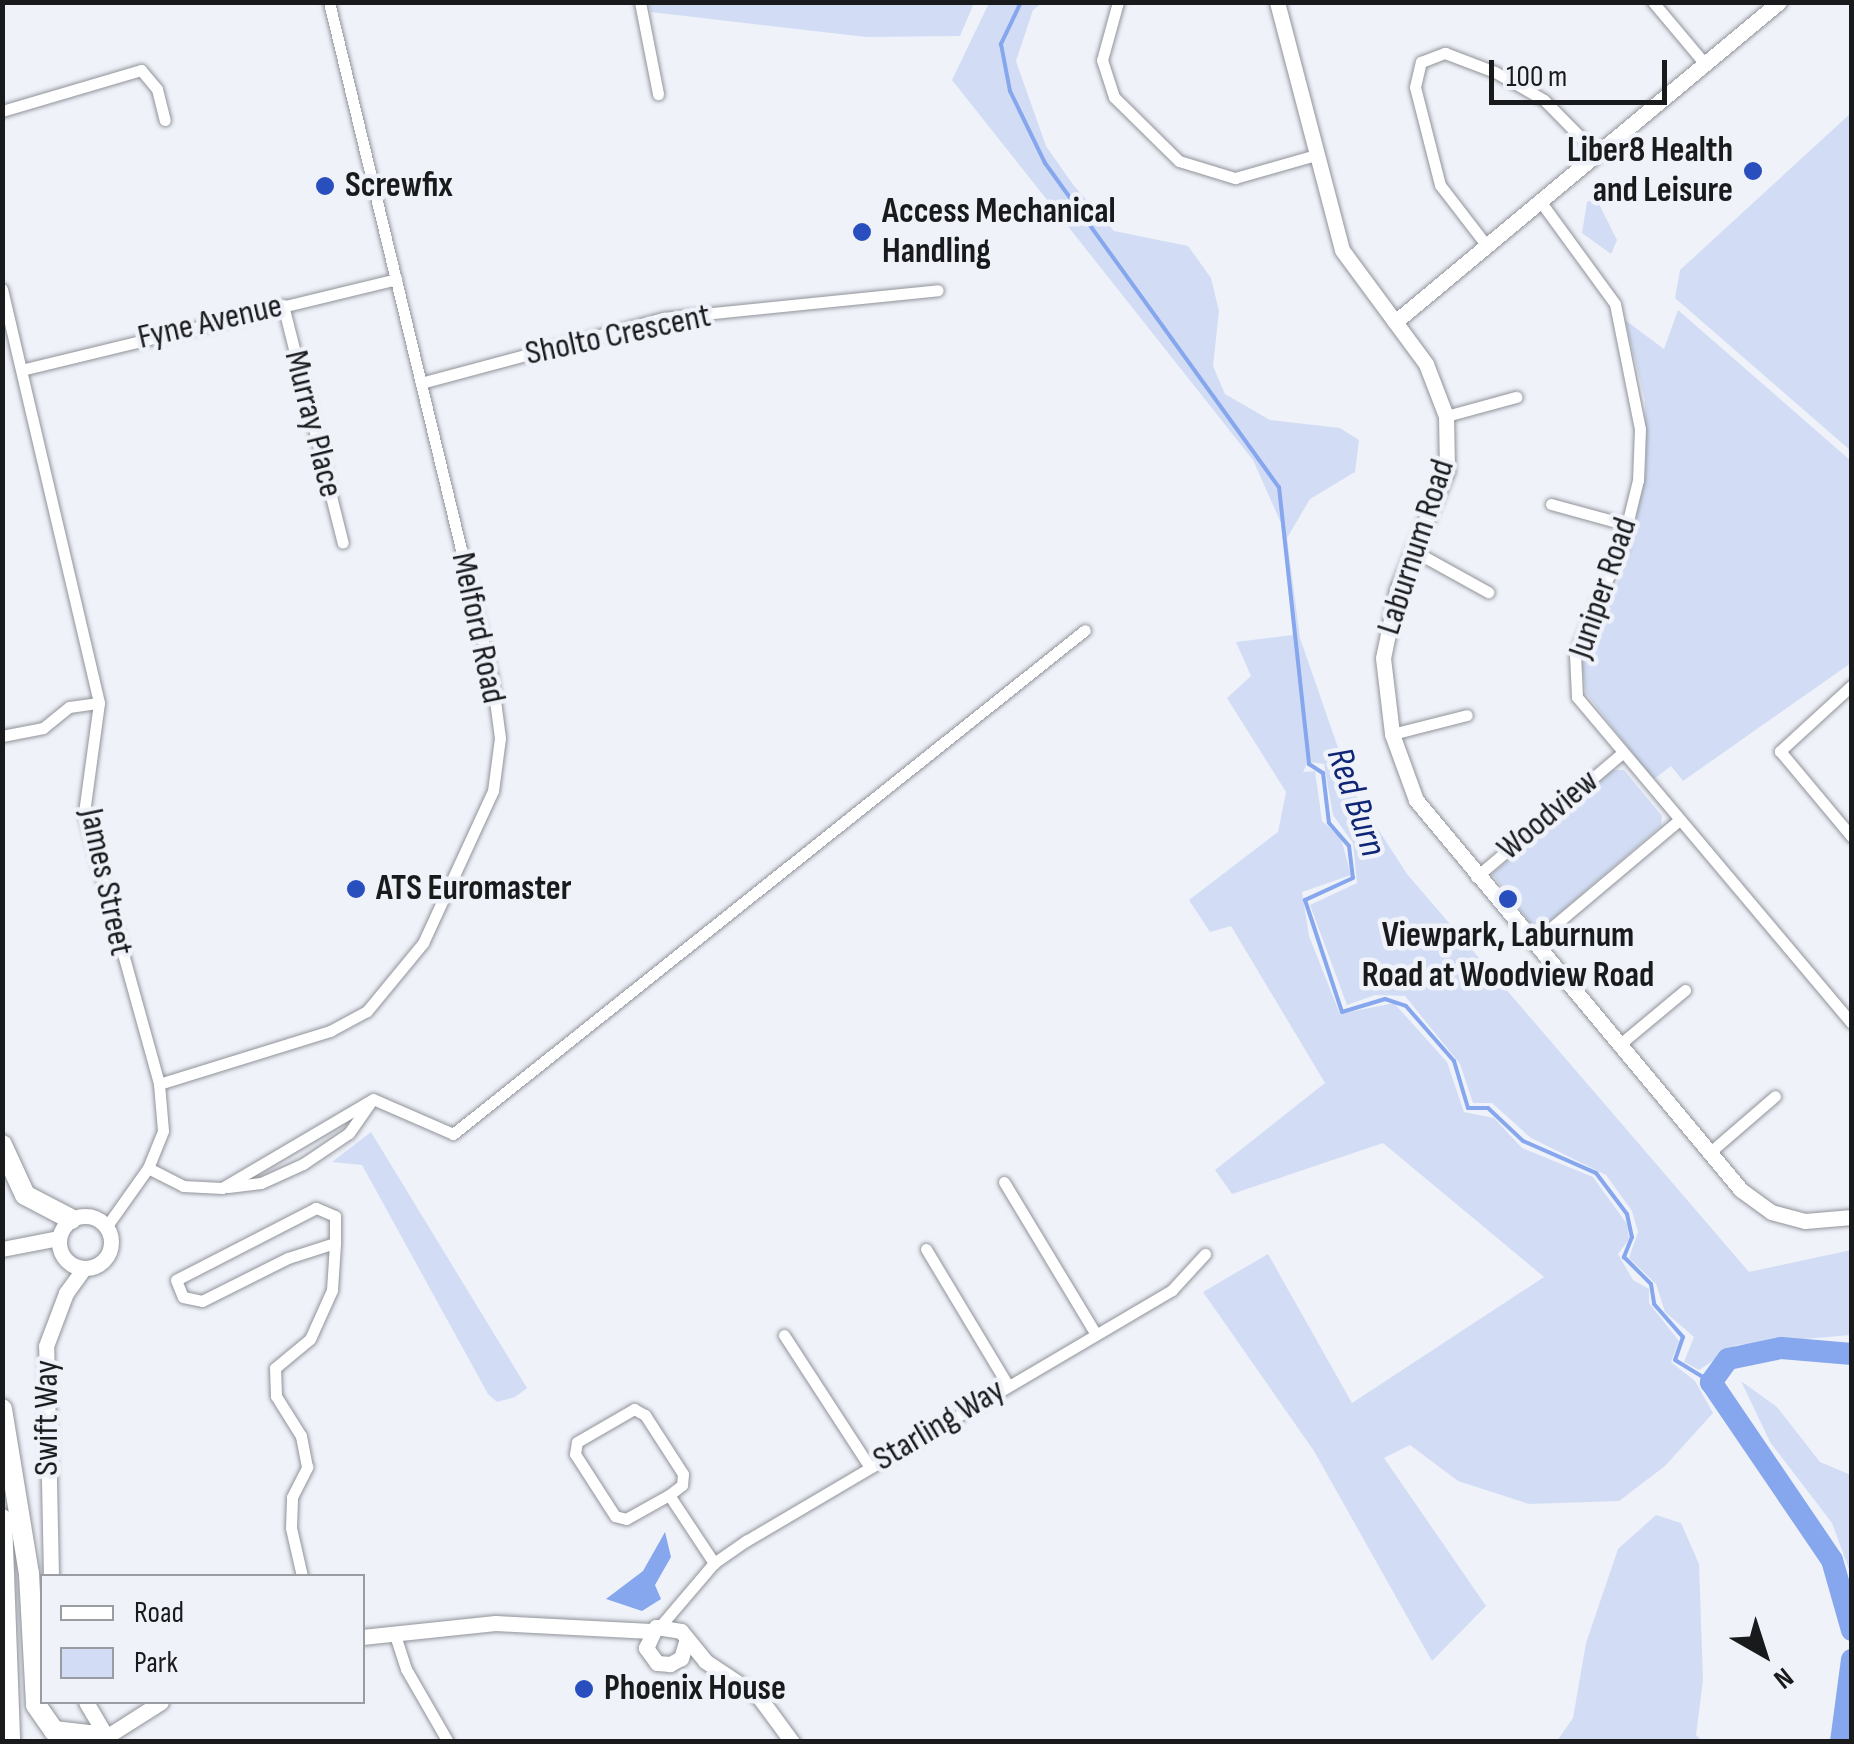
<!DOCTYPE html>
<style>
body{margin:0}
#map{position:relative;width:1854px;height:1744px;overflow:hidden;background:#eff2f9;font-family:"Sofia Sans Condensed",sans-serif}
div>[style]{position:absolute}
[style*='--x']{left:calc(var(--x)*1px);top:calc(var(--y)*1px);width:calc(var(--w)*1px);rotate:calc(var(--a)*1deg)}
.green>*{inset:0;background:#d2ddf5}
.water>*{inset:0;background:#86a6ed}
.stream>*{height:4px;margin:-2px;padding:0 2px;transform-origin:2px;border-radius:2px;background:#86a6ed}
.river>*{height:22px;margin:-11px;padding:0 11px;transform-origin:11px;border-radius:11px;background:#86a6ed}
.roads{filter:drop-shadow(0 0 2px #909399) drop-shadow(0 0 2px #909399)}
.minor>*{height:11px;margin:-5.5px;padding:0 5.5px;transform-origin:5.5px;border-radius:5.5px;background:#fff}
.tertiary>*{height:15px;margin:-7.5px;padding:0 7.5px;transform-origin:7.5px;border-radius:7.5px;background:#fff}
.tertiary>.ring{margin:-7.5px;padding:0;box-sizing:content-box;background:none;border:15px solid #fff;border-radius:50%}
.trunk>*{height:20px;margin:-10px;padding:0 10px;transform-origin:10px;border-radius:10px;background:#fff}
.dots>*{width:28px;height:28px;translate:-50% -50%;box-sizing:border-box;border:5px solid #eff2f9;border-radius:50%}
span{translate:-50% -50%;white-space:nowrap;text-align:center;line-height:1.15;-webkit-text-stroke:9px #eff2f9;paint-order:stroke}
.poi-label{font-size:35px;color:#191a1c;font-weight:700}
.right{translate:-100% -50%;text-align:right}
.left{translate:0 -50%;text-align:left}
.street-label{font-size:35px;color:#191a1c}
.water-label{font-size:38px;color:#0f2676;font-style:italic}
.frame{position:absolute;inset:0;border:5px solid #191a1c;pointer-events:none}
.legend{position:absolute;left:40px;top:1574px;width:325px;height:130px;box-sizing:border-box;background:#eff2f9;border:2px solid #999ca1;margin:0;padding:12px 18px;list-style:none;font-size:30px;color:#191a1c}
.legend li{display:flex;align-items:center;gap:20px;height:50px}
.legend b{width:50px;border:2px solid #999ca1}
.north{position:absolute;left:1714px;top:1604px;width:100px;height:100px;-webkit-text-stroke:8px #eff2f9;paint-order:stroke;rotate:141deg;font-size:28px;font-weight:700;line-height:40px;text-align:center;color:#191a1c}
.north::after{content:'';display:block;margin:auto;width:35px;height:45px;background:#191a1c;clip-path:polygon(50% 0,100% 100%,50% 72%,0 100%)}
.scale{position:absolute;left:1489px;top:60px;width:178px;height:45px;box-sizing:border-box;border:5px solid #191a1c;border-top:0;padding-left:12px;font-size:30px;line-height:35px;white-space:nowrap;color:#191a1c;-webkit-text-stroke:8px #eff2f9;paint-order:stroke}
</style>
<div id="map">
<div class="green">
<div style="clip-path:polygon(649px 3px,649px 2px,974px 3px,960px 36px,866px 37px,651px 12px)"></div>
<div style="clip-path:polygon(989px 3px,1042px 3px,1033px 10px,1016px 61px,1046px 146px,1074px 186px,1114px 231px,1188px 246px,1211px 278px,1219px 311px,1213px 366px,1225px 394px,1270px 420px,1340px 428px,1359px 440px,1355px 472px,1310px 499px,1287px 538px,1300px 638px,1343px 762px,1354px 792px,1407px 874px,1749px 1272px,1851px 1250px,1851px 1335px,1736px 1345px,1699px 1370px,1684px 1362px,1694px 1337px,1665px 1312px,1656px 1284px,1629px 1258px,1638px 1232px,1632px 1211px,1606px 1175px,1531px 1138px,1492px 1103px,1473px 1103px,1460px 1064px,1405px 996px,1375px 995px,1347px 1005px,1310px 905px,1357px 883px,1353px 843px,1333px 815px,1324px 764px,1308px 762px,1303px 772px,1315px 771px,1322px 821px,1341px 838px,1351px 875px,1302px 892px,1309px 936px,1340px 1014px,1394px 1003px,1447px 1062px,1464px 1112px,1494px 1118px,1522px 1148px,1593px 1177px,1627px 1224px,1629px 1239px,1618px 1254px,1633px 1280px,1649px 1289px,1649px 1303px,1679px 1341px,1671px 1362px,1695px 1381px,1713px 1413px,1665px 1466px,1619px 1501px,1529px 1504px,1458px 1481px,1410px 1445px,1384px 1458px,1486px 1606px,1432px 1661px,1314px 1451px,1203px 1292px,1268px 1254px,1352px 1403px,1544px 1277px,1383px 1143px,1232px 1194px,1215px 1170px,1325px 1083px,1231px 926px,1210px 932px,1189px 900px,1278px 832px,1286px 792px,1227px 698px,1251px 676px,1236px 642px,1293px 635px,1281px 523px,1253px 460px,952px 80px)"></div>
<div style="clip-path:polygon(1851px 113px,1851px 451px,1675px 298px,1680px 270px)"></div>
<div style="clip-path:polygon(1596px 198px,1617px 240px,1611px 254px,1582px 233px,1587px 202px)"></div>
<div style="clip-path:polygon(1678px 310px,1851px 461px,1851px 663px,1683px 781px,1671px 766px,1654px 779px,1644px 768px,1586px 693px,1582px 663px,1628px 559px,1646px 468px,1645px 400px,1625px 320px,1664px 349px)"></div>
<div style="clip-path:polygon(1612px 770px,1624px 770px,1662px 816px,1661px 826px,1549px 922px,1532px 925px,1492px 874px)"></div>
<div style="clip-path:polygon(371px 1132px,527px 1388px,515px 1397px,497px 1402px,488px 1394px,362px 1165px,332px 1162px)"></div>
<div style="clip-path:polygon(1741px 1381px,1777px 1407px,1820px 1462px,1851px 1475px,1851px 1575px,1832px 1523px,1770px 1442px)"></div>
<div style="clip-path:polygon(1656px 1515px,1681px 1523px,1699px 1564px,1703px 1680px,1696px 1735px,1702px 1741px,1557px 1741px,1573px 1718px,1586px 1643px,1618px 1549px)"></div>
</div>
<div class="water">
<div style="clip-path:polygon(665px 1532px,671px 1557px,655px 1585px,661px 1599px,642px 1611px,606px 1599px,643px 1571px)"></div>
</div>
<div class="stream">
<div style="--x:1021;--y:2;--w:47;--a:115.5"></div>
<div style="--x:1001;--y:44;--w:48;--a:79.2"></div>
<div style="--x:1010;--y:91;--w:80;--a:64.1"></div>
<div style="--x:1045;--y:163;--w:400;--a:54.2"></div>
<div style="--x:1279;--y:487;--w:279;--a:83.8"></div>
<div style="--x:1309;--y:764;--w:17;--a:33"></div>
<div style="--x:1323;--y:773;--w:50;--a:83.2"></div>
<div style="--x:1329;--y:823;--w:30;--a:49"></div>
<div style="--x:1349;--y:846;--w:32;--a:83"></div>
<div style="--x:1353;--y:878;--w:53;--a:155.4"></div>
<div style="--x:1305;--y:900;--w:118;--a:71.7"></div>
<div style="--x:1342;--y:1012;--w:45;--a:-16.8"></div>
<div style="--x:1385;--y:999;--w:22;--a:18"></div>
<div style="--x:1406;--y:1006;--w:73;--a:48.9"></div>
<div style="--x:1454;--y:1061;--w:49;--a:73.4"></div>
<div style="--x:1468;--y:1108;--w:20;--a:0"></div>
<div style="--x:1488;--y:1108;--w:48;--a:43.3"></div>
<div style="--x:1523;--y:1141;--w:80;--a:23.7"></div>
<div style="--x:1596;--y:1173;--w:51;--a:52.9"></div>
<div style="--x:1627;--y:1214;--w:24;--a:78"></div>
<div style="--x:1632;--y:1237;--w:22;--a:112"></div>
<div style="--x:1624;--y:1257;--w:38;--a:45"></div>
<div style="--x:1651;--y:1284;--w:20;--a:81"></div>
<div style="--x:1654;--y:1304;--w:44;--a:48.7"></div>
<div style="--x:1683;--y:1337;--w:24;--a:109"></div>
<div style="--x:1675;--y:1360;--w:42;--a:31.4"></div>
</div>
<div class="river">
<div style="--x:1852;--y:1354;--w:71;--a:-175.2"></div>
<div style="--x:1781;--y:1348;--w:54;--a:168.3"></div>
<div style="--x:1728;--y:1359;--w:29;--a:126"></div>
<div style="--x:1711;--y:1382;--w:215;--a:55.8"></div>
<div style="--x:1832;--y:1560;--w:73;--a:74.1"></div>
<div style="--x:1841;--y:1742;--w:83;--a:-82.4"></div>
</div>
<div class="roads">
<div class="minor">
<div style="--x:640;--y:2;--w:94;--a:78.9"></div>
<div style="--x:1118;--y:2;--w:60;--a:105.4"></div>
<div style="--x:1102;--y:60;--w:39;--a:72"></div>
<div style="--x:1114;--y:97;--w:91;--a:44.6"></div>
<div style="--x:1179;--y:161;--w:59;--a:16.9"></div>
<div style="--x:1235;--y:178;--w:84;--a:-15.9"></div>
<div style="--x:1653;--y:2;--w:81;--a:50"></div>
<div style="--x:2;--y:111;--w:145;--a:-16.4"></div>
<div style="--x:141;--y:70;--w:25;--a:50"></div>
<div style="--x:157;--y:89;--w:32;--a:76"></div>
<div style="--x:1540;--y:201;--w:127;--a:53.9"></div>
<div style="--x:1615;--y:304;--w:127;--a:78.7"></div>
<div style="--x:1640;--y:429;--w:51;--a:92.2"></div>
<div style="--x:1638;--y:480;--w:67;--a:103.8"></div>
<div style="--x:1622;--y:545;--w:119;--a:113.3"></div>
<div style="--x:1575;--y:654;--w:43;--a:87.3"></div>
<div style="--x:1577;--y:697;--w:426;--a:49.9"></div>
<div style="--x:1487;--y:246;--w:77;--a:-127.6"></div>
<div style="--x:1440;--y:185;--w:101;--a:-104.3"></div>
<div style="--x:1415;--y:87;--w:26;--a:-77"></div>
<div style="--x:1421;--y:62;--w:26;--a:-21"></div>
<div style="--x:1445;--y:53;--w:53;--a:20.8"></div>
<div style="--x:1495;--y:72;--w:56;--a:29.7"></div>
<div style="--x:1544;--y:100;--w:76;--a:45.5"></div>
<div style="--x:2;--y:289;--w:425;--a:76.8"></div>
<div style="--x:99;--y:703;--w:111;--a:97.8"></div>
<div style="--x:84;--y:813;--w:281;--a:74.5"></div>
<div style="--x:159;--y:1084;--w:47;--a:85.1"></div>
<div style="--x:163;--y:1131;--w:40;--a:112"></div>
<div style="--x:148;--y:1168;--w:72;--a:125.4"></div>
<div style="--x:283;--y:305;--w:245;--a:75.9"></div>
<div style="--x:25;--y:369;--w:382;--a:-13.6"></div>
<div style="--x:421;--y:383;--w:252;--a:-15"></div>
<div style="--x:664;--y:318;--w:275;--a:-5.8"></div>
<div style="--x:1446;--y:416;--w:73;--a:-15.2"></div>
<div style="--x:1551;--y:504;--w:80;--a:15.3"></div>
<div style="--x:1414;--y:551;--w:85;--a:29"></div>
<div style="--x:1852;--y:685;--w:98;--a:137.5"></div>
<div style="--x:1780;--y:751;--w:112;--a:50.1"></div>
<div style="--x:1392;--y:734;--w:77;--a:-14.2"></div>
<div style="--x:2;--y:736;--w:42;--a:-11"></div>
<div style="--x:43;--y:728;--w:33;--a:-39"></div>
<div style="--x:69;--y:707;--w:30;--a:-8"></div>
<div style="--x:1476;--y:877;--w:190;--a:-40.3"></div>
<div style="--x:1532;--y:944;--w:189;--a:-40.1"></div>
<div style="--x:1619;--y:1045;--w:86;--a:-39.8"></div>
<div style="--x:159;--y:1084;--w:179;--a:-17.2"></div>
<div style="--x:330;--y:1031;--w:42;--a:-28.4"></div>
<div style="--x:367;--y:1011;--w:88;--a:-50.5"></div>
<div style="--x:423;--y:943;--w:167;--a:-65.3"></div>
<div style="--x:493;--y:791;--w:53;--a:-82.5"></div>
<div style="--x:500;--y:738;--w:61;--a:-97.6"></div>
<div style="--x:492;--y:678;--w:695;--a:-103.56"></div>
<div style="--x:1709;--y:1153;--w:87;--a:-40.8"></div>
<div style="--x:148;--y:1168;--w:39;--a:27"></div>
<div style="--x:183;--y:1186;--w:39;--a:3"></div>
<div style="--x:222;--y:1188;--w:175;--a:-30.5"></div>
<div style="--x:373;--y:1099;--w:87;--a:23.6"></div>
<div style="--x:453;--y:1134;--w:808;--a:-38.57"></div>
<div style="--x:1004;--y:1182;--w:176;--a:58.9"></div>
<div style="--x:228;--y:1187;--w:33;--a:-7"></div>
<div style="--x:261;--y:1183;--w:46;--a:-24.3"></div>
<div style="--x:303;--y:1164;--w:55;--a:-34"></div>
<div style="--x:349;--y:1133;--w:37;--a:-55"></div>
<div style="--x:926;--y:1249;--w:157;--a:59"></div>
<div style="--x:784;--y:1335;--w:156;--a:57"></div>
<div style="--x:669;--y:1495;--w:49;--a:150.8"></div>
<div style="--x:626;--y:1519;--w:11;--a:-165"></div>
<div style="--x:615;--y:1516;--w:74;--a:-122.8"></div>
<div style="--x:575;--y:1454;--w:12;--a:-81"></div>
<div style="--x:577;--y:1442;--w:66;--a:-30.1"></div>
<div style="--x:634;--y:1409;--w:13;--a:29"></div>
<div style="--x:645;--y:1415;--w:70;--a:57.2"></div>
<div style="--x:683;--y:1474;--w:11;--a:95"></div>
<div style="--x:682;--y:1485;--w:16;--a:142"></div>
<div style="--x:669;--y:1495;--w:82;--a:56.5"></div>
<div style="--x:302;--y:1576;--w:49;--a:-102.9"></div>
<div style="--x:291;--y:1528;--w:31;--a:-88"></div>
<div style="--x:292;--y:1497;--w:34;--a:-63"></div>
<div style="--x:307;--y:1467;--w:32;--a:-101"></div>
<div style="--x:301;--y:1436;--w:47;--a:-122"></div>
<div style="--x:276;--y:1396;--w:28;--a:-92"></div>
<div style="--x:275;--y:1368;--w:45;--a:-39.6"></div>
<div style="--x:310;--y:1339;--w:54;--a:-65.8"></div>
<div style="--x:332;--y:1290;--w:47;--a:-86.3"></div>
<div style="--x:335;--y:1243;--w:27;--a:-90"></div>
<div style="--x:335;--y:1216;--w:21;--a:-157"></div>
<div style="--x:316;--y:1208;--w:157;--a:152.8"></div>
<div style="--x:176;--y:1280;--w:18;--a:68"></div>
<div style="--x:183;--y:1297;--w:19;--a:12"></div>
<div style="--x:202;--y:1301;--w:96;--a:-26.6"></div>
<div style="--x:288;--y:1258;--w:49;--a:-17.7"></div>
<div style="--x:662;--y:1624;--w:80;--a:-49.6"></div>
<div style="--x:714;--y:1563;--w:39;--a:-35"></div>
<div style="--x:746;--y:1541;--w:494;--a:-30.5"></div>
<div style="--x:1172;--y:1290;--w:49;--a:-47.5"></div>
<div style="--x:394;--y:1632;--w:39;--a:72"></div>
<div style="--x:406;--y:1669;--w:84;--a:60.1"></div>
</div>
<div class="tertiary">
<div style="--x:1277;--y:2;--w:256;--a:75.3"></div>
<div style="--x:1342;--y:250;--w:142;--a:53.6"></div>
<div style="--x:1426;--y:364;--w:56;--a:69"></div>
<div style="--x:1446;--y:416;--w:54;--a:88.9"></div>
<div style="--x:1447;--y:470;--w:130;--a:112.6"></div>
<div style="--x:1397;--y:590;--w:69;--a:101.6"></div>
<div style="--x:1383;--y:658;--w:77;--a:83.2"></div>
<div style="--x:1392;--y:734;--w:70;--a:70"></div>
<div style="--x:1416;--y:800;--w:508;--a:50.19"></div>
<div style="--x:1741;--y:1190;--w:37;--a:36"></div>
<div style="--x:1771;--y:1212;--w:35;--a:15"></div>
<div style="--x:1805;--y:1221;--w:47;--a:-4.9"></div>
<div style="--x:1395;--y:322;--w:500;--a:-39.8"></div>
<div class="ring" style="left:59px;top:1216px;width:37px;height:37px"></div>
<div style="--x:2;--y:1249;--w:57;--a:-11.1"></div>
<div style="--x:51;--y:1576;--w:230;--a:-91.2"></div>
<div style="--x:46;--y:1346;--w:57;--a:-69.3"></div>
<div style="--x:66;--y:1293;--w:31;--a:-54"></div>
<div style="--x:362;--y:1637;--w:134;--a:-6"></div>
<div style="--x:495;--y:1623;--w:156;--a:2.9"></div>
<div style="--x:686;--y:1642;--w:17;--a:107"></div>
<div style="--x:681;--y:1658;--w:13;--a:151"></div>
<div style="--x:670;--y:1664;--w:13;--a:-176"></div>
<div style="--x:657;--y:1663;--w:19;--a:-126"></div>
<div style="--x:646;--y:1648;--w:23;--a:-65"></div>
<div style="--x:656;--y:1627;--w:25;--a:9"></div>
<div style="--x:681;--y:1631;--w:38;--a:51"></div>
<div style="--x:705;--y:1661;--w:65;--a:33.7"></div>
<div style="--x:759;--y:1697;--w:56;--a:53.7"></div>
<div style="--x:86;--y:1702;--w:45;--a:59.5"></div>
<div style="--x:106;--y:1737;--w:65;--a:-32.5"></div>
</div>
<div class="trunk">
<div style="--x:2;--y:1145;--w:55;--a:65.3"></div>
<div style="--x:25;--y:1195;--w:52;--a:27.6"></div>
<div style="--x:2;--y:1409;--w:167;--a:80.7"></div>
<div style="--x:29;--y:1574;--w:131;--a:86.9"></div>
<div style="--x:36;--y:1705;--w:32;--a:55"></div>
<div style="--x:54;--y:1731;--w:52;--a:6.6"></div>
<div style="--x:2;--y:1519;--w:223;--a:87.9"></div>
</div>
</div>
<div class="dots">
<div style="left:1753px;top:171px;background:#294ebd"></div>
<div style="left:325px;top:186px;background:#294ebd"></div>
<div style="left:862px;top:232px;background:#294ebd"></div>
<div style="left:356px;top:889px;background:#294ebd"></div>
<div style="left:1508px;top:899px;background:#294ebd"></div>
<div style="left:584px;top:1689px;background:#294ebd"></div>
</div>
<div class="poi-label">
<span class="right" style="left:1733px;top:171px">Liber8 Health<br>and Leisure</span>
<span class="left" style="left:345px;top:186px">Screwfix</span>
<span class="left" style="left:882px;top:232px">Access Mechanical<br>Handling</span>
<span class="left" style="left:376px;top:889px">ATS Euromaster</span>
<span style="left:1508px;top:956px">Viewpark, Laburnum<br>Road at Woodview Road</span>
<span class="left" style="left:604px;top:1689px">Phoenix House</span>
</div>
<div class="street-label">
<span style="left:210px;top:322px;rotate:-13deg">Fyne Avenue</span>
<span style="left:618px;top:335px;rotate:-12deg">Sholto Crescent</span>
<span style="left:313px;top:424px;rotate:76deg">Murray Place</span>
<span style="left:1416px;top:547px;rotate:-72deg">Laburnum Road</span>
<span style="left:1603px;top:588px;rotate:-71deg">Juniper Road</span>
<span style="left:478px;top:628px;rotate:78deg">Melford Road</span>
<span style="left:1548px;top:815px;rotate:-40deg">Woodview</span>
<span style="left:106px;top:882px;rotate:78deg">James Street</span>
<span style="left:47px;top:1418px;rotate:-90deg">Swift Way</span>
<span style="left:939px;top:1425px;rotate:-31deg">Starling Way</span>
</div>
<div class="water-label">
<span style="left:1356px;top:802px;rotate:71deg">Red Burn</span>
</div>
<div class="frame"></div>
<ul class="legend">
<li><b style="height:12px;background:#fff"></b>Road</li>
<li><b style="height:28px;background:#d2ddf5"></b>Park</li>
</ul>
<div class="north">N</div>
<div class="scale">100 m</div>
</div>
